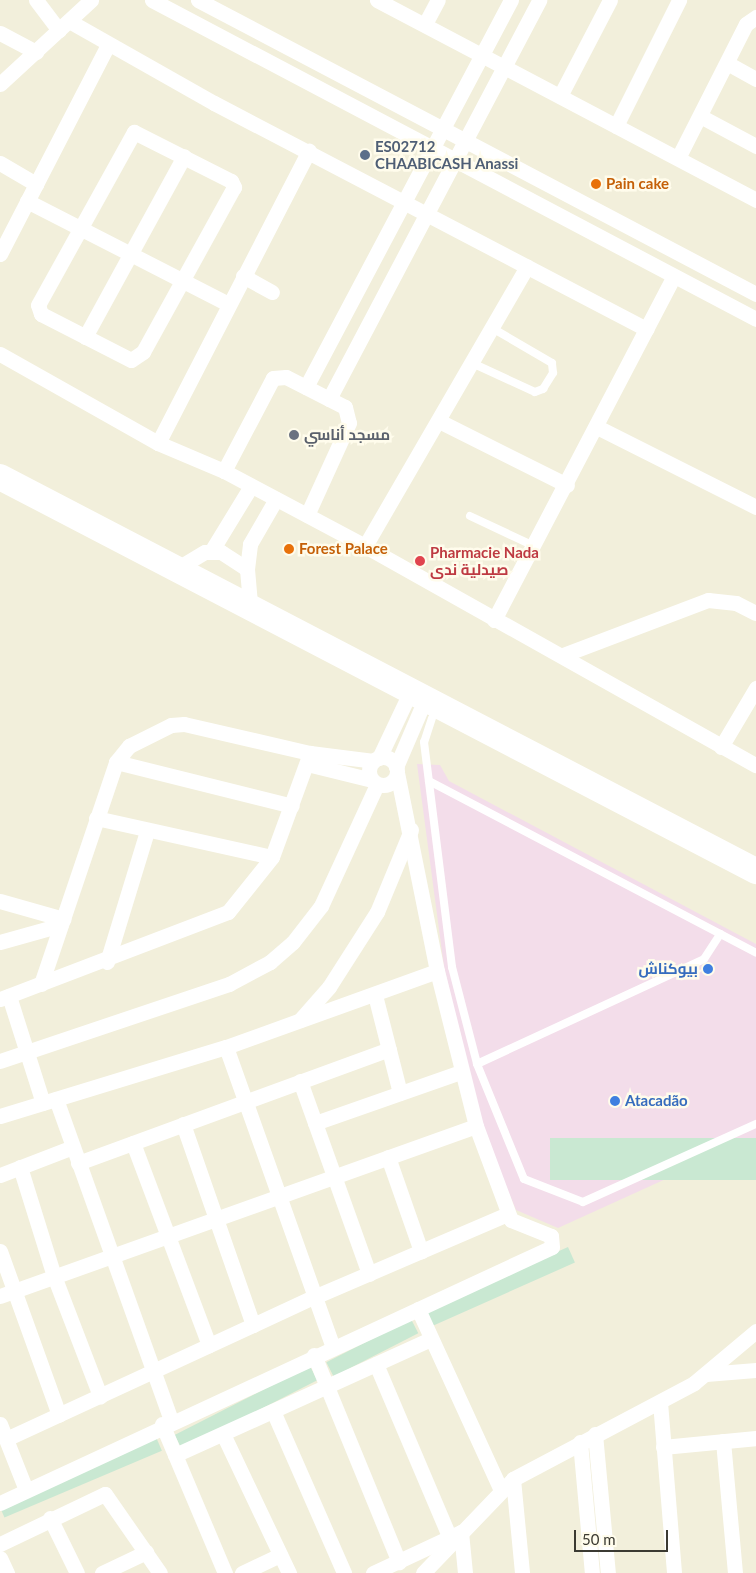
<!DOCTYPE html>
<meta charset="utf-8">
<style>
body{margin:0}
#map{position:relative;width:756px;height:1573px;overflow:hidden;background:#f2efdb;font-family:Lato,Cairo,sans-serif}
div>[style]{position:absolute}
[style*='--x']{left:calc(var(--x)*1px);top:calc(var(--y)*1px);width:calc(var(--w)*1px);rotate:calc(var(--a)*1deg)}
.commercial>*{inset:0;background:#f3ddea}
.green>*{inset:0;background:#c9e8d2;transform-origin:0 0}
.lane>*{height:8px;margin:-4px;padding:0 4px;transform-origin:4px;border-radius:4px;background:#fff}
.street>*{height:15px;margin:-7.5px;padding:0 7.5px;transform-origin:7.5px;border-radius:7.5px;background:#fff}
.street>.ring{margin:-7.5px;padding:0;box-sizing:content-box;background:none;border:15px solid #fff;border-radius:50%}
.highway>*{height:26px;margin:-13px;padding:0 13px;transform-origin:13px;border-radius:13px;background:#fff}
.dots>*{width:14px;height:14px;translate:-50% -50%;box-sizing:border-box;border:2px solid #fffcec;border-radius:50%}
span{translate:-50% -50%;white-space:nowrap;text-align:center;line-height:1.15;-webkit-text-stroke:5px #fffcec;paint-order:stroke}
.service-label{font-size:15px;color:#4e5e75;font-weight:700}
.left{translate:0 -50%;text-align:left}
.food-label{font-size:15px;color:#c56008;font-weight:700}
.worship-label{font-size:15px;color:#5b616d;font-weight:700}
.health-label{font-size:15px;color:#be3a42;font-weight:700}
.shop-label{font-size:15px;color:#366cbe;font-weight:700}
.right{translate:-100% -50%;text-align:right}
.scale{position:absolute;left:574px;top:1530px;width:94px;height:22px;box-sizing:border-box;border:2px solid #3b3a32;border-top:0;padding-left:6px;font-size:15px;line-height:18px;white-space:nowrap;color:#3b3a32;-webkit-text-stroke:4px #fffcec;paint-order:stroke}
</style>
<div id="map">
<div class="commercial">
<div style="clip-path:polygon(417px 764px,440px 765px,449px 781px,756px 944px,756px 1138px,558px 1228px,516px 1210px,481px 1126px,444px 967px)"></div>
</div>
<div class="green">
<div style="left:756px;top:1138px;width:42px;height:206px;rotate:90deg"></div>
<div style="left:568px;top:1247px;width:17px;height:156px;rotate:66deg"></div>
<div style="left:411px;top:1319px;width:16px;height:95px;rotate:63deg"></div>
<div style="left:310px;top:1366px;width:16px;height:152px;rotate:63deg"></div>
<div style="left:156px;top:1437px;width:15px;height:171px;rotate:67deg"></div>
</div>
<div class="lane">
<div style="--x:472;--y:363;--w:69;--a:24.7"></div>
<div style="--x:535;--y:392;--w:9;--a:-21"></div>
<div style="--x:543;--y:389;--w:19;--a:-58"></div>
<div style="--x:553;--y:373;--w:10;--a:-96"></div>
<div style="--x:552;--y:363;--w:69;--a:-149.7"></div>
<div style="--x:470;--y:516;--w:71;--a:25.1"></div>
<div style="--x:432;--y:718;--w:25;--a:108"></div>
<div style="--x:424;--y:742;--w:227;--a:82.9"></div>
<div style="--x:452;--y:967;--w:100;--a:75.5"></div>
<div style="--x:477;--y:1064;--w:124;--a:67.8"></div>
<div style="--x:524;--y:1179;--w:63;--a:21.3"></div>
<div style="--x:583;--y:1202;--w:190;--a:-24.3"></div>
<div style="--x:429;--y:781;--w:369;--a:27.7"></div>
<div style="--x:477;--y:1064;--w:250;--a:-24.8"></div>
<div style="--x:704;--y:959;--w:30;--a:-57"></div>
</div>
<div class="street">
<div style="--x:36;--y:0;--w:38;--a:53"></div>
<div style="--x:152;--y:0;--w:683;--a:27.84"></div>
<div style="--x:198;--y:0;--w:631;--a:27.78"></div>
<div style="--x:377;--y:0;--w:429;--a:27.8"></div>
<div style="--x:69;--y:21;--w:167;--a:29.5"></div>
<div style="--x:214;--y:103;--w:488;--a:27.6"></div>
<div style="--x:425;--y:24;--w:27;--a:-62"></div>
<div style="--x:0;--y:33;--w:41;--a:27.8"></div>
<div style="--x:727;--y:63;--w:33;--a:29"></div>
<div style="--x:0;--y:84;--w:124;--a:-42.7"></div>
<div style="--x:560;--y:96;--w:108;--a:-62.5"></div>
<div style="--x:700;--y:116;--w:64;--a:28.2"></div>
<div style="--x:616;--y:126;--w:141;--a:-63.4"></div>
<div style="--x:134;--y:132;--w:109;--a:26.8"></div>
<div style="--x:231;--y:181;--w:7;--a:63"></div>
<div style="--x:234;--y:187;--w:188;--a:118.9"></div>
<div style="--x:143;--y:352;--w:14;--a:146"></div>
<div style="--x:131;--y:360;--w:101;--a:-152.9"></div>
<div style="--x:41;--y:314;--w:9;--a:-108"></div>
<div style="--x:38;--y:305;--w:198;--a:-61"></div>
<div style="--x:678;--y:158;--w:150;--a:-63.1"></div>
<div style="--x:746;--y:24;--w:12;--a:-35"></div>
<div style="--x:0;--y:163;--w:42;--a:30.3"></div>
<div style="--x:27;--y:201;--w:226;--a:27.1"></div>
<div style="--x:0;--y:254;--w:235;--a:-62.7"></div>
<div style="--x:243;--y:276;--w:33;--a:29"></div>
<div style="--x:85;--y:337;--w:206;--a:-61.3"></div>
<div style="--x:0;--y:354;--w:181;--a:29.4"></div>
<div style="--x:158;--y:443;--w:72;--a:23"></div>
<div style="--x:224;--y:471;--w:160;--a:28"></div>
<div style="--x:365;--y:546;--w:448;--a:29.3"></div>
<div style="--x:306;--y:387;--w:438;--a:-62.1"></div>
<div style="--x:329;--y:399;--w:451;--a:-62.2"></div>
<div style="--x:439;--y:421;--w:143;--a:26.6"></div>
<div style="--x:597;--y:427;--w:178;--a:26.7"></div>
<div style="--x:158;--y:443;--w:329;--a:-62.7"></div>
<div style="--x:224;--y:471;--w:105;--a:-62.2"></div>
<div style="--x:273;--y:378;--w:13;--a:-4"></div>
<div style="--x:286;--y:377;--w:66;--a:27"></div>
<div style="--x:345;--y:407;--w:16;--a:76"></div>
<div style="--x:349;--y:423;--w:101;--a:114.5"></div>
<div style="--x:365;--y:546;--w:323;--a:-59.9"></div>
<div style="--x:212;--y:550;--w:75;--a:-58.6"></div>
<div style="--x:178;--y:568;--w:31;--a:-31"></div>
<div style="--x:205;--y:552;--w:16;--a:0"></div>
<div style="--x:221;--y:552;--w:31;--a:33"></div>
<div style="--x:247;--y:569;--w:35;--a:85"></div>
<div style="--x:247;--y:569;--w:25;--a:-83"></div>
<div style="--x:250;--y:544;--w:52;--a:-60"></div>
<div style="--x:494;--y:620;--w:388;--a:-62.4"></div>
<div style="--x:563;--y:655;--w:155;--a:-20.8"></div>
<div style="--x:708;--y:600;--w:28;--a:6"></div>
<div style="--x:736;--y:603;--w:22;--a:27"></div>
<div style="--x:721;--y:747;--w:69;--a:-59.3"></div>
<div class="ring" style="left:369px;top:757px;width:13px;height:13px"></div>
<div style="--x:379;--y:758;--w:61;--a:-64.7"></div>
<div style="--x:116;--y:762;--w:181;--a:14"></div>
<div style="--x:307;--y:764;--w:67;--a:13.8"></div>
<div style="--x:396;--y:767;--w:61;--a:-66.8"></div>
<div style="--x:96;--y:818;--w:180;--a:12.5"></div>
<div style="--x:0;--y:901;--w:66;--a:15.9"></div>
<div style="--x:0;--y:942;--w:63;--a:-15.6"></div>
<div style="--x:107;--y:962;--w:137;--a:-73"></div>
<div style="--x:41;--y:984;--w:234;--a:-71.3"></div>
<div style="--x:116;--y:762;--w:21;--a:-51"></div>
<div style="--x:129;--y:746;--w:47;--a:-26.6"></div>
<div style="--x:171;--y:725;--w:13;--a:-4"></div>
<div style="--x:184;--y:724;--w:129;--a:13"></div>
<div style="--x:310;--y:753;--w:64;--a:7.1"></div>
<div style="--x:375;--y:995;--w:101;--a:75.7"></div>
<div style="--x:9;--y:996;--w:112;--a:72.4"></div>
<div style="--x:0;--y:999;--w:244;--a:-20.9"></div>
<div style="--x:228;--y:912;--w:70;--a:-51.3"></div>
<div style="--x:272;--y:857;--w:111;--a:-69.9"></div>
<div style="--x:300;--y:1020;--w:44;--a:-48.7"></div>
<div style="--x:329;--y:987;--w:89;--a:-57.4"></div>
<div style="--x:377;--y:912;--w:89;--a:-67.5"></div>
<div style="--x:226;--y:1047;--w:319;--a:70.4"></div>
<div style="--x:0;--y:1061;--w:242;--a:-18.6"></div>
<div style="--x:229;--y:984;--w:47;--a:-28.2"></div>
<div style="--x:270;--y:962;--w:30;--a:-41"></div>
<div style="--x:293;--y:942;--w:46;--a:-52.1"></div>
<div style="--x:321;--y:906;--w:134;--a:-65.3"></div>
<div style="--x:300;--y:1081;--w:205;--a:70.3"></div>
<div style="--x:56;--y:1099;--w:341;--a:70.3"></div>
<div style="--x:0;--y:1116;--w:236;--a:-17"></div>
<div style="--x:226;--y:1047;--w:224;--a:-19.8"></div>
<div style="--x:315;--y:1123;--w:155;--a:-19.3"></div>
<div style="--x:183;--y:1124;--w:213;--a:70.8"></div>
<div style="--x:133;--y:1143;--w:216;--a:69.4"></div>
<div style="--x:388;--y:1157;--w:100;--a:70.7"></div>
<div style="--x:78;--y:1163;--w:331;--a:-20.1"></div>
<div style="--x:20;--y:1167;--w:114;--a:72.7"></div>
<div style="--x:54;--y:1276;--w:129;--a:69"></div>
<div style="--x:0;--y:1175;--w:78;--a:-21"></div>
<div style="--x:0;--y:1251;--w:174;--a:70.2"></div>
<div style="--x:0;--y:1296;--w:505;--a:-19.65"></div>
<div style="--x:418;--y:1309;--w:199;--a:65.4"></div>
<div style="--x:314;--y:1355;--w:224;--a:67.7"></div>
<div style="--x:376;--y:1364;--w:189;--a:67"></div>
<div style="--x:706;--y:1374;--w:50;--a:-4.6"></div>
<div style="--x:660;--y:1402;--w:172;--a:85.3"></div>
<div style="--x:273;--y:1411;--w:177;--a:66.3"></div>
<div style="--x:0;--y:1424;--w:71;--a:68.5"></div>
<div style="--x:162;--y:1424;--w:162;--a:67.1"></div>
<div style="--x:223;--y:1434;--w:154;--a:64.6"></div>
<div style="--x:595;--y:1434;--w:140;--a:84.7"></div>
<div style="--x:6;--y:1439;--w:339;--a:-24.8"></div>
<div style="--x:314;--y:1297;--w:211;--a:-23.2"></div>
<div style="--x:723;--y:1441;--w:133;--a:84.8"></div>
<div style="--x:580;--y:1442;--w:132;--a:84.8"></div>
<div style="--x:663;--y:1447;--w:93;--a:-5.5"></div>
<div style="--x:175;--y:1455;--w:281;--a:-24.4"></div>
<div style="--x:513;--y:1479;--w:94;--a:84.5"></div>
<div style="--x:0;--y:1503;--w:608;--a:-24.88"></div>
<div style="--x:552;--y:1247;--w:11;--a:-95"></div>
<div style="--x:551;--y:1236;--w:43;--a:-158.2"></div>
<div style="--x:511;--y:1220;--w:100;--a:-110.4"></div>
<div style="--x:476;--y:1126;--w:160;--a:-104.1"></div>
<div style="--x:437;--y:971;--w:202;--a:-101.4"></div>
<div style="--x:50;--y:1518;--w:61;--a:63.9"></div>
<div style="--x:0;--y:1544;--w:116;--a:-25.5"></div>
<div style="--x:105;--y:1494;--w:96;--a:55.2"></div>
<div style="--x:0;--y:1558;--w:17;--a:65"></div>
<div style="--x:102;--y:1573;--w:49;--a:-25.5"></div>
<div style="--x:242;--y:1573;--w:42;--a:-25.3"></div>
<div style="--x:373;--y:1573;--w:97;--a:-25"></div>
<div style="--x:461;--y:1532;--w:41;--a:84.4"></div>
<div style="--x:423;--y:1573;--w:130;--a:-46.2"></div>
<div style="--x:513;--y:1479;--w:205;--a:-27.9"></div>
<div style="--x:694;--y:1383;--w:81;--a:-40"></div>
</div>
<div class="highway">
<div style="--x:0;--y:477;--w:853;--a:27.53"></div>
</div>
<div class="dots">
<div style="left:365px;top:155px;background:#5c6f8a"></div>
<div style="left:596px;top:184px;background:#e8710a"></div>
<div style="left:294px;top:435px;background:#6b7280"></div>
<div style="left:289px;top:549px;background:#e8710a"></div>
<div style="left:420px;top:561px;background:#e0444e"></div>
<div style="left:708px;top:969px;background:#3f7fe0"></div>
<div style="left:615px;top:1101px;background:#3f7fe0"></div>
</div>
<div class="service-label">
<span class="left" style="left:375px;top:155px">ES02712<br>CHAABICASH Anassi</span>
</div>
<div class="food-label">
<span class="left" style="left:606px;top:184px">Pain cake</span>
<span class="left" style="left:299px;top:549px">Forest Palace</span>
</div>
<div class="worship-label">
<span class="left" style="left:304px;top:435px">مسجد أناسي</span>
</div>
<div class="health-label">
<span class="left" style="left:430px;top:561px">Pharmacie Nada<br>صيدلية ندى</span>
</div>
<div class="shop-label">
<span class="right" style="left:698px;top:969px">بيوكناش</span>
<span class="left" style="left:625px;top:1101px">Atacadão</span>
</div>
<div class="scale">50 m</div>
</div>
